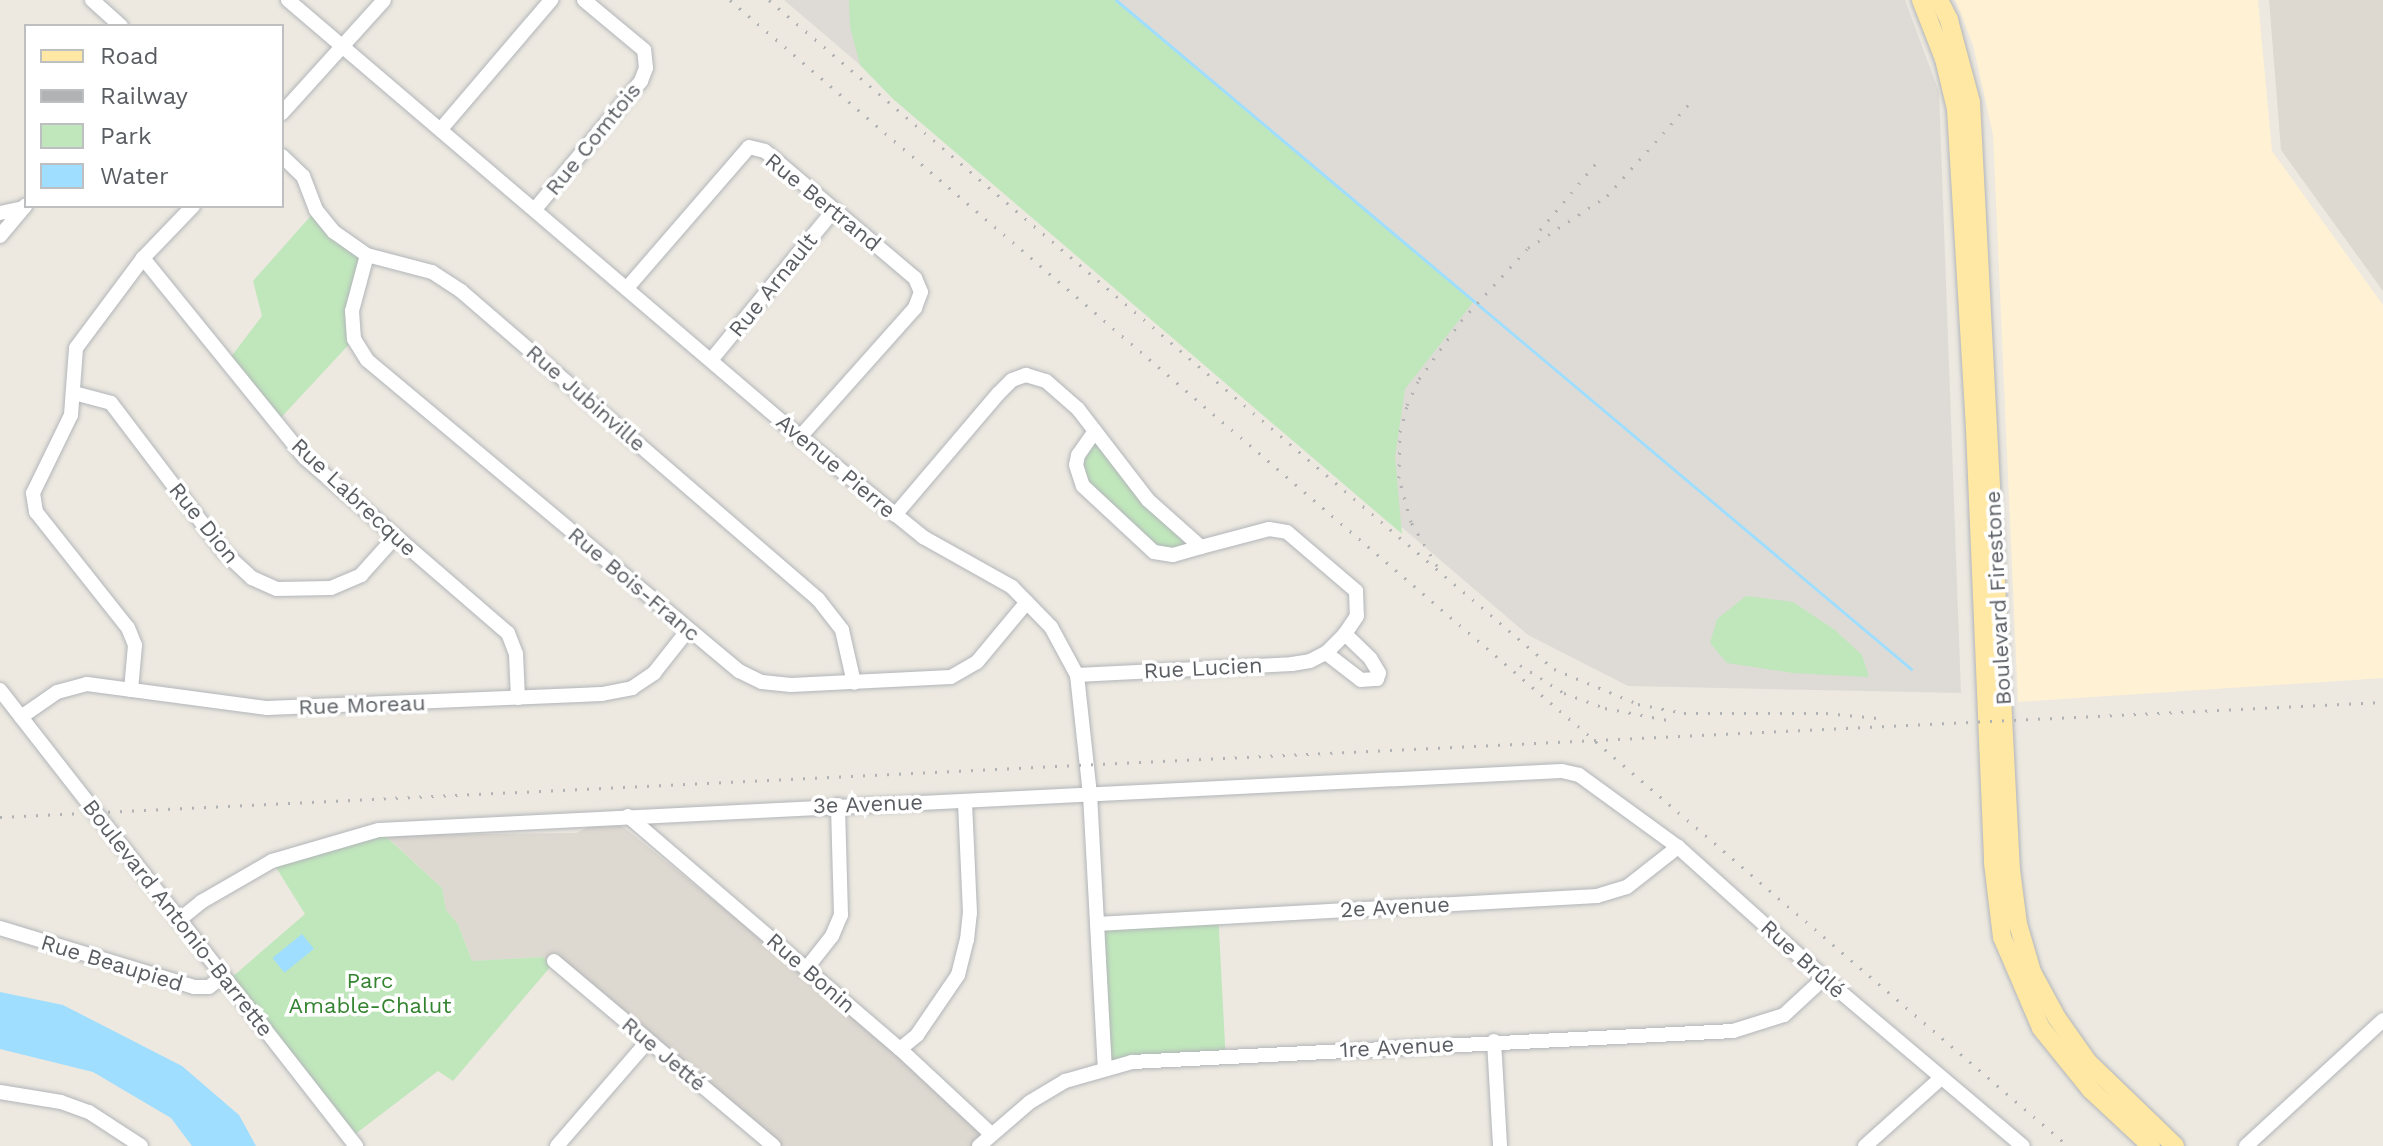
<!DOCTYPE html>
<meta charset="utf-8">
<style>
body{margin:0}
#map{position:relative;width:2383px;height:1146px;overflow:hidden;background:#ede9e1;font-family:"Work Sans",sans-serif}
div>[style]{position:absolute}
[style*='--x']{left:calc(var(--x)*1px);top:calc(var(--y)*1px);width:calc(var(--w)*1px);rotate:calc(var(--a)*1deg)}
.commercial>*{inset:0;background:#fff1d4}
.industrial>*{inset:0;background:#dedbd6}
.education>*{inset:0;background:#ddd8d0}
.green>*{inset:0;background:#c0e6bc;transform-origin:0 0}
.water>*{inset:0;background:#9fdeff;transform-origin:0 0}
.stream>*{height:3px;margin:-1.5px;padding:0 1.5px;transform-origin:1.5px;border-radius:1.5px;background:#9fdeff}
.roads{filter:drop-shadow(0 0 2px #b2b5b9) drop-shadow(0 0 2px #b2b5b9)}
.minor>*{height:14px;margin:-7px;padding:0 7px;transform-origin:7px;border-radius:7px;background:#fff}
.major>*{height:18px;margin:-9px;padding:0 9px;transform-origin:9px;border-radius:9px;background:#ffe8a4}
.rail>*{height:3px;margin-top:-1.5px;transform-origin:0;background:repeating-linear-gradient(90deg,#b1b2b3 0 2px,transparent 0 12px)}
span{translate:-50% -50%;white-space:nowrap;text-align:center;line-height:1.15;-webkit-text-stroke:7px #fff;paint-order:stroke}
.street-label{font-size:22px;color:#5a5e63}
.park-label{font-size:22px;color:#348330}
.legend{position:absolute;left:24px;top:24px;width:260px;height:184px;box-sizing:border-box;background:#fff;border:2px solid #bdbfc1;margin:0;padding:10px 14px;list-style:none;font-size:24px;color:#5a5e63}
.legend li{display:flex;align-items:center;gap:16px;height:40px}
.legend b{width:40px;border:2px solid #bdbfc1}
</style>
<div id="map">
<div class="commercial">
<div style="clip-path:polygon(1955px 0,2258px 0,2272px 151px,2383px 305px,2383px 678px,2018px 702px,1993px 135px,1973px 45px)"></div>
</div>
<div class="industrial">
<div style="clip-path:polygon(784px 0,1905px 0,1939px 92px,1961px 693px,1628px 686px,1528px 635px)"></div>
</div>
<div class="education">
<div style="clip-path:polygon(2269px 0,2383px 0,2383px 291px,2281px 150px)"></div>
<div style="clip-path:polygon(622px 826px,753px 932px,990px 1133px,979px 1146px,774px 1146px,543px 957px,472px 961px,458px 924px,446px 910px,442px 888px,385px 835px,576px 833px,588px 827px)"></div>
</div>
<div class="green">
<div style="clip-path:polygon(849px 0,1116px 0,1474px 301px,1405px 389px,1395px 457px,1402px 534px,893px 99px,860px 65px,850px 27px)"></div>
<div style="clip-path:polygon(316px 210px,367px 255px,354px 339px,276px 423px,227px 362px,262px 316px,253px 281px)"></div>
<div style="clip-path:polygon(1095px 431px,1201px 547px,1163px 555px,1083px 486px,1076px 465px)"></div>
<div style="clip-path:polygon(1746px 596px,1793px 602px,1835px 630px,1862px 655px,1869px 677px,1793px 673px,1727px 663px,1710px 643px,1717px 619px)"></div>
<div style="clip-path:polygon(379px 830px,442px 888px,446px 910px,458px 924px,472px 961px,543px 957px,552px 965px,453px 1081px,438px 1071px,350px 1138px,231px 978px,305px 914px,272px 861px)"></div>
<div style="left:1218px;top:911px;width:146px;height:122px;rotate:87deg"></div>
</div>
<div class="water">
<div style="left:302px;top:934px;width:19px;height:38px;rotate:51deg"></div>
<div style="clip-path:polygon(0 992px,63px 1005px,182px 1066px,239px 1115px,256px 1146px,192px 1146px,171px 1118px,93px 1072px,0 1049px)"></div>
</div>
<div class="stream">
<div style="--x:1116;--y:0;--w:1039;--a:40.08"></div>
</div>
<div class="roads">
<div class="minor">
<div style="--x:92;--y:0;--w:39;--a:42"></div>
<div style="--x:288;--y:0;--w:673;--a:40.48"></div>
<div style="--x:800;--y:437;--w:159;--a:39.1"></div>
<div style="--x:923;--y:537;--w:102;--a:29.3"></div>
<div style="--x:1012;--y:587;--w:56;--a:45.7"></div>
<div style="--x:1051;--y:627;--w:55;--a:61.6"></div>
<div style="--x:1077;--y:675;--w:120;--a:83.8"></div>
<div style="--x:1090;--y:794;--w:274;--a:86.9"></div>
<div style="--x:282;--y:113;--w:152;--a:-47.9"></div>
<div style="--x:441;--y:129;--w:170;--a:-49.5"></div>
<div style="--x:282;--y:156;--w:29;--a:44"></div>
<div style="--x:303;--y:176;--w:36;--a:69"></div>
<div style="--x:316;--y:210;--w:28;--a:51"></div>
<div style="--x:334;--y:232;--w:40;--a:34.9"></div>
<div style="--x:367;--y:255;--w:67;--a:14.7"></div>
<div style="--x:432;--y:272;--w:35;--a:33"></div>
<div style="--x:461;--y:291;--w:472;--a:40.8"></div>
<div style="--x:818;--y:599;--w:39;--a:52"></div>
<div style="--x:842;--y:630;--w:54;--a:77.2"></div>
<div style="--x:536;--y:208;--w:165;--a:-50.4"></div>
<div style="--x:641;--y:81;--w:14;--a:-69"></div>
<div style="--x:646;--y:68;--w:18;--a:-96"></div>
<div style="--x:644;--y:50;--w:78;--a:-140.2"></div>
<div style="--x:0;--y:213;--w:24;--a:-12"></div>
<div style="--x:0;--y:236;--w:40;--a:-50"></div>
<div style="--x:367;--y:255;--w:58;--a:105"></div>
<div style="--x:352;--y:311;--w:28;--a:86"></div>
<div style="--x:354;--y:339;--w:25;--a:58"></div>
<div style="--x:367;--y:360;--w:485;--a:39.9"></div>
<div style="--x:739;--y:671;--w:25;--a:26"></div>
<div style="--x:762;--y:682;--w:29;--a:6"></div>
<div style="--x:791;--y:685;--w:160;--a:-2.9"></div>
<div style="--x:951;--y:677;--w:30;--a:-30"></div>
<div style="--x:977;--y:662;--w:78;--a:-50.2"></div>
<div style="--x:143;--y:258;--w:257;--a:51"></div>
<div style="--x:305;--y:458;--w:268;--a:40.8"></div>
<div style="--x:508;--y:633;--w:22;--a:69"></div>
<div style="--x:516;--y:654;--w:44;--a:87.4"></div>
<div style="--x:627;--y:288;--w:186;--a:-49.1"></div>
<div style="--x:749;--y:147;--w:16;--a:14"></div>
<div style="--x:765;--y:151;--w:197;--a:40.3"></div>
<div style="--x:915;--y:278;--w:15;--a:67"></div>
<div style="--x:921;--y:292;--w:17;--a:111"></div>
<div style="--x:915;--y:308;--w:173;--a:131.7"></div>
<div style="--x:712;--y:359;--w:193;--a:-50.7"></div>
<div style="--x:74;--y:393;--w:38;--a:15"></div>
<div style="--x:111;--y:403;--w:188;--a:52.8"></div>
<div style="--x:225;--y:553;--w:37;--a:43"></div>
<div style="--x:252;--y:578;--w:27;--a:24"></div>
<div style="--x:277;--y:589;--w:54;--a:-1.1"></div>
<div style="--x:331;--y:588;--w:33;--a:-23"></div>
<div style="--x:361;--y:575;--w:51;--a:-48.2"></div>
<div style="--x:1095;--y:431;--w:29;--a:125"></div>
<div style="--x:1078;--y:455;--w:10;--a:101"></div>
<div style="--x:1076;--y:465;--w:22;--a:72"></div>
<div style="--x:1083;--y:486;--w:97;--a:42.9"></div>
<div style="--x:1154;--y:552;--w:19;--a:9"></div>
<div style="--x:1173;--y:555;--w:29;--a:-16"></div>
<div style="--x:895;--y:515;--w:160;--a:-49.6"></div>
<div style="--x:999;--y:393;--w:18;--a:-45"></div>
<div style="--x:1012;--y:380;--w:15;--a:-20"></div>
<div style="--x:1026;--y:375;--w:21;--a:17"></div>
<div style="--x:1046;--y:381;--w:43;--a:41.2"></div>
<div style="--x:1078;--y:409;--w:115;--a:52.4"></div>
<div style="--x:1148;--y:500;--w:71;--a:41.6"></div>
<div style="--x:1201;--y:547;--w:70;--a:-14.8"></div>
<div style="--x:1269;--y:529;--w:18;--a:9"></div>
<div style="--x:1287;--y:532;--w:91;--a:40.5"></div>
<div style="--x:1356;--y:591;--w:25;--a:88"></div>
<div style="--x:1357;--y:616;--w:22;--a:124"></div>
<div style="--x:1077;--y:675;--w:215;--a:-2.9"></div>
<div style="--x:1292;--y:664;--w:18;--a:-9"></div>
<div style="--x:1310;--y:661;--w:18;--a:-27"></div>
<div style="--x:1326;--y:653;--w:44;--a:37.6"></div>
<div style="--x:1361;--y:680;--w:16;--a:-4"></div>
<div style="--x:1377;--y:679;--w:6;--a:-72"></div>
<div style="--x:1379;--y:673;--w:17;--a:-121"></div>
<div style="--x:1370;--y:658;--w:35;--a:-136"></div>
<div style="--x:1345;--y:634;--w:27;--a:135"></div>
<div style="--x:0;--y:690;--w:579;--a:52.02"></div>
<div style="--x:131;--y:690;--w:45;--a:-84.9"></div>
<div style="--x:135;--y:645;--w:18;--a:-112"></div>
<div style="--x:128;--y:628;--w:148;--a:-128.4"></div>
<div style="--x:36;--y:512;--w:19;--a:-99"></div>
<div style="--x:33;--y:493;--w:87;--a:-64"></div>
<div style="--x:71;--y:415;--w:67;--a:-85.7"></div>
<div style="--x:76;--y:348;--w:112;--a:-53.3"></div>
<div style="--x:143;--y:258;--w:72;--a:-46.1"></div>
<div style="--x:21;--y:717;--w:44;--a:-34.8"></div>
<div style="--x:57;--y:692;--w:31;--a:-15"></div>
<div style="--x:87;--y:684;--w:182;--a:7.6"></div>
<div style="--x:267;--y:708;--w:335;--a:-2.4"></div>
<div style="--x:602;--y:694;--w:31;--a:-11"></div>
<div style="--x:632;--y:688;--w:27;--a:-34"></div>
<div style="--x:654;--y:673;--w:55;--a:-51.7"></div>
<div style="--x:628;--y:816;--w:358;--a:40.6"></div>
<div style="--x:900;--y:1049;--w:123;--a:43"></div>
<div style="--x:179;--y:920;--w:28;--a:-39"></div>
<div style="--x:201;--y:902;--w:82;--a:-30"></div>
<div style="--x:272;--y:861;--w:111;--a:-16.2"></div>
<div style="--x:379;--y:830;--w:1184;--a:-2.86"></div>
<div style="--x:1562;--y:771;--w:17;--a:13"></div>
<div style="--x:1579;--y:775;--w:122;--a:36"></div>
<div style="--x:1678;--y:847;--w:196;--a:41.9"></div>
<div style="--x:1824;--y:978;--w:260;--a:40.2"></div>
<div style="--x:1097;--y:924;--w:501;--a:-3.21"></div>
<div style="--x:1597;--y:896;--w:31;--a:-17"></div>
<div style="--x:1627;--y:887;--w:65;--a:-38.1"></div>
<div style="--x:0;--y:928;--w:203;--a:16.9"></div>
<div style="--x:194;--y:987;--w:15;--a:0"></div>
<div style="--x:209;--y:987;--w:16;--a:-38"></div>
<div style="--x:554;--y:961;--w:287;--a:40.1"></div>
<div style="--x:806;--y:969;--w:42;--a:-51.8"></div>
<div style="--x:832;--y:936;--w:23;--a:-67"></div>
<div style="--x:841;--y:915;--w:110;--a:-91.6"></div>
<div style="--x:1494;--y:1041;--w:105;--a:86.7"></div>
<div style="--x:900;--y:1049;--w:22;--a:-39"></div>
<div style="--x:917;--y:1035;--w:73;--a:-55.7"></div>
<div style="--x:958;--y:975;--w:36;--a:-76"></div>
<div style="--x:967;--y:940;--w:27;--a:-84"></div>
<div style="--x:970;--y:913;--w:112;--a:-92.6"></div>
<div style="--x:0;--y:1092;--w:62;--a:9.3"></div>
<div style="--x:61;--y:1102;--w:30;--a:20"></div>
<div style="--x:89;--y:1112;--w:62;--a:33.2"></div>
<div style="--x:557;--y:1146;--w:139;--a:-49.1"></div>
<div style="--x:979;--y:1146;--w:67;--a:-40.8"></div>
<div style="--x:1030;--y:1102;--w:41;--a:-31"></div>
<div style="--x:1065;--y:1081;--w:70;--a:-15.8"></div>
<div style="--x:1132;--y:1062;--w:602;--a:-2.95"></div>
<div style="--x:1733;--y:1031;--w:53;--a:-17.4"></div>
<div style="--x:1784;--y:1015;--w:54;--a:-42.8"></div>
<div style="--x:1865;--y:1146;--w:102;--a:-41.8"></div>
<div style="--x:2246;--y:1146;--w:186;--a:-42.6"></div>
</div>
<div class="major">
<div style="--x:1921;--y:0;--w:63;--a:68.7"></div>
<div style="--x:1944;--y:59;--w:51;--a:76.5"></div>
<div style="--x:1956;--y:109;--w:321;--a:86.6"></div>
<div style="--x:1975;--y:429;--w:434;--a:87.6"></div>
<div style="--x:1993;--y:863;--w:75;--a:83.1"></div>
<div style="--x:2002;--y:937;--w:99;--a:66.8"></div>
<div style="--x:2041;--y:1028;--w:80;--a:51.1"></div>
<div style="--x:2091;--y:1090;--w:82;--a:43"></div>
<div style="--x:1939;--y:0;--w:22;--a:63"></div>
<div style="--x:1949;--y:20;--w:85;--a:75"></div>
<div style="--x:1971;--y:102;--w:769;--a:87.02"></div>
<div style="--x:2011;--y:870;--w:54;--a:82.6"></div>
<div style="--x:2018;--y:924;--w:50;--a:73.7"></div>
<div style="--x:2032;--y:972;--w:52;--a:61.5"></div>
<div style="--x:2057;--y:1018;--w:54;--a:54.8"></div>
<div style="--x:2088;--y:1062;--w:121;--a:44"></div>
</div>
</div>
<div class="rail">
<div style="--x:730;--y:0;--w:1762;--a:40.58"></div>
<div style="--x:769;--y:0;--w:1031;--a:40.44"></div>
<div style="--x:1554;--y:669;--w:91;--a:22.6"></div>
<div style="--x:1638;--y:704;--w:47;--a:11.1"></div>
<div style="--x:1684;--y:713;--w:142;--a:0"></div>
<div style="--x:1826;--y:713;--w:52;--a:5.5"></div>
<div style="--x:1540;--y:230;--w:90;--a:-50"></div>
<div style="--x:1437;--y:566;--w:51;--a:-120.6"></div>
<div style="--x:1411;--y:522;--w:46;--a:-105.3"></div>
<div style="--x:1399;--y:478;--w:46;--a:-88.8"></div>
<div style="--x:1400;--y:432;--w:28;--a:-75"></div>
<div style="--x:1407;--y:405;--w:29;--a:-65"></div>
<div style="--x:1419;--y:379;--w:72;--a:-54.1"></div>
<div style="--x:1461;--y:321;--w:99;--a:-47.5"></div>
<div style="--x:1528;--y:248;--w:95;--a:-33.4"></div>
<div style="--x:1607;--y:196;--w:125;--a:-48.3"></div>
<div style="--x:1520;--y:665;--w:52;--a:32.5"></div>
<div style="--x:1564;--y:693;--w:44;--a:20.1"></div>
<div style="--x:1605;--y:708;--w:64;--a:10.8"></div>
<div style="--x:0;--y:817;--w:2386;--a:-2.76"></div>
</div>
<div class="street-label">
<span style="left:593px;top:139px;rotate:-51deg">Rue Comtois</span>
<span style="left:823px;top:202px;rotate:39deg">Rue Bertrand</span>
<span style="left:773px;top:285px;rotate:-51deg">Rue Arnault</span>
<span style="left:586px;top:398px;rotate:41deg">Rue Jubinville</span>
<span style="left:836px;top:466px;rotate:40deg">Avenue Pierre</span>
<span style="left:354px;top:497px;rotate:43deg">Rue Labrecque</span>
<span style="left:204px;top:523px;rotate:51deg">Rue Dion</span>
<span style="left:634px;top:584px;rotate:40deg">Rue Bois-Franc</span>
<span style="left:1998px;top:598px;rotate:-93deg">Boulevard Firestone</span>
<span style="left:1203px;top:668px;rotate:-3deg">Rue Lucien</span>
<span style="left:362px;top:705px;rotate:-2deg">Rue Moreau</span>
<span style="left:868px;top:804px;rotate:-2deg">3e Avenue</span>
<span style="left:1395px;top:907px;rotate:-3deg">2e Avenue</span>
<span style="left:178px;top:918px;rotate:52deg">Boulevard Antonio-Barrette</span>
<span style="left:1803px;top:959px;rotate:42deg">Rue Brûlé</span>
<span style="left:112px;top:963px;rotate:17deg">Rue Beaupied</span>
<span style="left:811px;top:973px;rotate:41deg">Rue Bonin</span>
<span style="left:1397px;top:1047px;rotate:-3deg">1re Avenue</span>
<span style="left:664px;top:1054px;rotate:40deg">Rue Jetté</span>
</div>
<div class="park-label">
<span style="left:370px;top:993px">Parc<br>Amable-Chalut</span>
</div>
<ul class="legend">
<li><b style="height:10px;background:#ffe8a4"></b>Road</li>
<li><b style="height:10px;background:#b1b2b3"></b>Railway</li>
<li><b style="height:22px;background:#c0e6bc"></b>Park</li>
<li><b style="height:22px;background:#9fdeff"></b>Water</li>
</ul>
</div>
